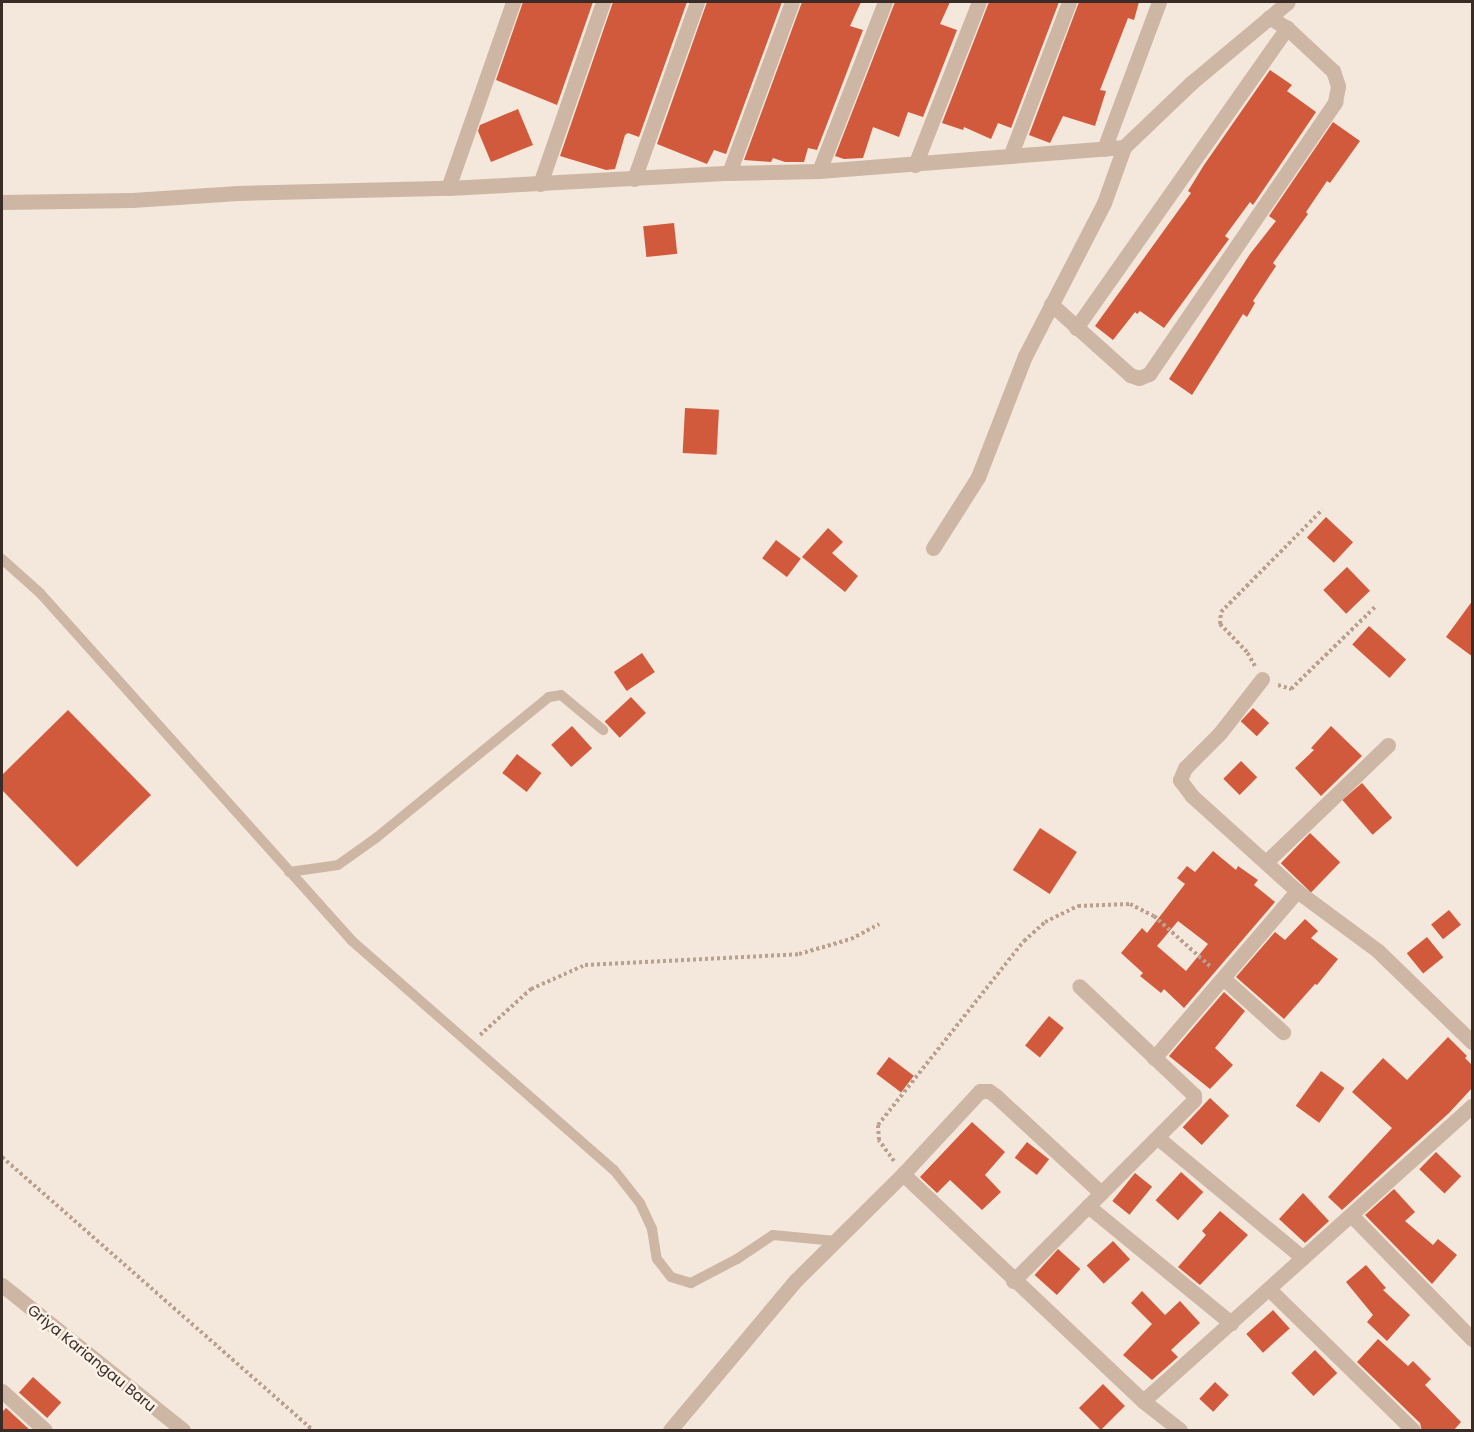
<!DOCTYPE html>
<style>
body{margin:0}
#map{position:relative;width:1474px;height:1432px;overflow:hidden;background:#f4e7db;font-family:Poppins,sans-serif}
div>[style]{position:absolute}
[style*='--x']{left:calc(var(--x)*1px);top:calc(var(--y)*1px);width:calc(var(--w)*1px);rotate:calc(var(--a)*1deg)}
.building>*{inset:0;background:#d15a3c;transform-origin:0 0}
.path>*{height:4px;margin-top:-2px;transform-origin:0;background:repeating-linear-gradient(90deg,#baa08f 0 3px,transparent 0 6px)}
.lane>*{height:10px;margin:-5px;padding:0 5px;transform-origin:5px;border-radius:5px;background:#ceb6a5}
.street>*{height:15px;margin:-7.5px;padding:0 7.5px;transform-origin:7.5px;border-radius:7.5px;background:#ceb6a5}
span{translate:-50% -50%;white-space:nowrap;text-align:center;line-height:1.15;-webkit-text-stroke:5px #fbf2e8;paint-order:stroke}
.street-label{font-size:15px;color:#392c27}
.frame{position:absolute;inset:0;border:3px solid #392c27;pointer-events:none}
</style>
<div id="map">
<div class="building">
<div style="clip-path:polygon(523px 2px,593px 2px,557px 105px,496px 80px)"></div>
<div style="clip-path:polygon(613px 2px,687px 2px,639px 137px,628px 133px,625px 135px,615px 169px,606px 170px,560px 156px)"></div>
<div style="clip-path:polygon(707px 2px,782px 2px,726px 154px,714px 150px,707px 164px,657px 144px)"></div>
<div style="clip-path:polygon(802px 2px,861px 2px,850px 26px,863px 30px,817px 150px,808px 148px,804px 162px,785px 162px,773px 158px,771px 162px,744px 160px)"></div>
<div style="clip-path:polygon(895px 2px,950px 2px,940px 24px,957px 30px,923px 117px,908px 112px,899px 137px,873px 127px,863px 158px,844px 159px,835px 156px)"></div>
<div style="clip-path:polygon(989px 2px,1059px 2px,1011px 128px,998px 123px,991px 139px,964px 127px,963px 130px,942px 123px)"></div>
<div style="clip-path:polygon(1079px 2px,1139px 2px,1134px 20px,1128px 18px,1100px 90px,1106px 91px,1095px 126px,1063px 116px,1050px 143px,1029px 135px)"></div>
<div style="clip-path:polygon(1270px 70px,1292px 85px,1287px 91px,1316px 112px,1253px 205px,1250px 202px,1225px 236px,1229px 239px,1164px 328px,1140px 311px,1137px 314px,1135px 312px,1113px 340px,1095px 326px,1191px 193px,1188px 191px,1204px 165px)"></div>
<div style="clip-path:polygon(518px 109px,533px 145px,491px 162px,478px 131px,480px 125px)"></div>
<div style="clip-path:polygon(1333px 122px,1360px 141px,1330px 183px,1327px 181px,1306px 212px,1308px 214px,1273px 263px,1276px 266px,1253px 301px,1255px 303px,1247px 317px,1243px 314px,1192px 395px,1169px 379px,1250px 254px,1276px 221px,1269px 216px)"></div>
<div style="left:674px;top:223px;width:31px;height:31px;rotate:84deg"></div>
<div style="left:685px;top:408px;width:34px;height:45px;rotate:3deg"></div>
<div style="left:1326px;top:517px;width:37px;height:28px;rotate:43deg"></div>
<div style="clip-path:polygon(828px 528px,843px 542px,832px 553px,858px 576px,845px 592px,802px 557px)"></div>
<div style="left:776px;top:540px;width:31px;height:23px;rotate:37deg"></div>
<div style="left:1347px;top:567px;width:33px;height:33px;rotate:46deg"></div>
<div style="clip-path:polygon(1473px 600px,1473px 657px,1446px 637px)"></div>
<div style="left:1369px;top:626px;width:50px;height:25px;rotate:42deg"></div>
<div style="left:642px;top:653px;width:23px;height:34px;rotate:56deg"></div>
<div style="left:631px;top:697px;width:22px;height:36px;rotate:47deg"></div>
<div style="left:1253px;top:708px;width:22px;height:18px;rotate:43deg"></div>
<div style="clip-path:polygon(68px 710px,151px 795px,77px 867px,2px 790px,2px 775px)"></div>
<div style="left:572px;top:726px;width:30px;height:28px;rotate:48deg"></div>
<div style="clip-path:polygon(1331px 726px,1362px 756px,1321px 796px,1295px 768px,1314px 750px,1311px 748px)"></div>
<div style="left:517px;top:754px;width:31px;height:24px;rotate:38deg"></div>
<div style="left:1241px;top:761px;width:23px;height:25px;rotate:45deg"></div>
<div style="left:1362px;top:783px;width:46px;height:26px;rotate:49deg"></div>
<div style="left:1040px;top:828px;width:44px;height:50px;rotate:33deg"></div>
<div style="left:1310px;top:833px;width:42px;height:42px;rotate:44deg"></div>
<div style="clip-path:polygon(evenodd,1213px 851px,1236px 870px,1238px 866px,1258px 880px,1254px 885px,1275px 902px,1184px 1008px,1164px 989px,1161px 993px,1140px 976px,1143px 973px,1121px 953px,1142px 928px,1147px 933px,1185px 884px,1177px 878px,1187px 866px,1195px 872px,1213px 851px,1178px 921px,1208px 944px,1186px 971px,1157px 946px,1178px 921px)"></div>
<div style="left:1449px;top:910px;width:19px;height:23px;rotate:51deg"></div>
<div style="clip-path:polygon(1305px 919px,1318px 931px,1311px 938px,1338px 959px,1317px 985px,1315px 984px,1284px 1019px,1236px 977px,1275px 932px,1285px 940px)"></div>
<div style="left:1427px;top:937px;width:26px;height:26px;rotate:51deg"></div>
<div style="clip-path:polygon(1224px 992px,1245px 1011px,1215px 1048px,1233px 1065px,1210px 1089px,1169px 1056px)"></div>
<div style="left:1049px;top:1016px;width:19px;height:38px;rotate:39deg"></div>
<div style="clip-path:polygon(1448px 1037px,1467px 1056px,1465px 1058px,1473px 1066px,1473px 1087px,1449px 1113px,1342px 1210px,1328px 1197px,1392px 1128px,1352px 1092px,1383px 1058px,1407px 1080px)"></div>
<div style="left:889px;top:1057px;width:31px;height:21px;rotate:37deg"></div>
<div style="left:1321px;top:1071px;width:29px;height:43px;rotate:36deg"></div>
<div style="left:1210px;top:1098px;width:26px;height:40px;rotate:43deg"></div>
<div style="clip-path:polygon(972px 1122px,1005px 1152px,985px 1175px,1001px 1192px,982px 1210px,950px 1180px,937px 1193px,920px 1177px)"></div>
<div style="left:1027px;top:1142px;width:28px;height:20px;rotate:38deg"></div>
<div style="left:1436px;top:1152px;width:35px;height:24px;rotate:44deg"></div>
<div style="left:1181px;top:1172px;width:30px;height:38px;rotate:42deg"></div>
<div style="left:1135px;top:1173px;width:22px;height:36px;rotate:39deg"></div>
<div style="clip-path:polygon(1394px 1189px,1415px 1212px,1405px 1221px,1433px 1245px,1438px 1239px,1457px 1255px,1432px 1284px,1365px 1215px)"></div>
<div style="clip-path:polygon(1303px 1193px,1329px 1221px,1305px 1243px,1279px 1219px)"></div>
<div style="clip-path:polygon(1220px 1211px,1248px 1235px,1200px 1285px,1178px 1267px,1206px 1235px,1202px 1231px)"></div>
<div style="left:1113px;top:1241px;width:25px;height:36px;rotate:47deg"></div>
<div style="left:1058px;top:1249px;width:30px;height:35px;rotate:42deg"></div>
<div style="clip-path:polygon(1366px 1265px,1386px 1288px,1383px 1290px,1410px 1315px,1387px 1341px,1367px 1322px,1373px 1315px,1346px 1282px)"></div>
<div style="clip-path:polygon(1142px 1291px,1165px 1315px,1180px 1301px,1200px 1323px,1171px 1350px,1178px 1357px,1152px 1380px,1123px 1355px,1152px 1324px,1131px 1303px)"></div>
<div style="left:1273px;top:1310px;width:25px;height:36px;rotate:48deg"></div>
<div style="clip-path:polygon(1378px 1339px,1408px 1366px,1413px 1361px,1431px 1379px,1425px 1385px,1461px 1422px,1453px 1431px,1422px 1431px,1420px 1423px,1357px 1362px)"></div>
<div style="left:1315px;top:1350px;width:32px;height:33px;rotate:46deg"></div>
<div style="left:33px;top:1377px;width:38px;height:21px;rotate:42deg"></div>
<div style="left:1215px;top:1382px;width:19px;height:23px;rotate:43deg"></div>
<div style="left:1103px;top:1384px;width:31px;height:34px;rotate:45deg"></div>
<div style="clip-path:polygon(6px 1408px,31px 1431px,2px 1431px,2px 1412px)"></div>
</div>
<div class="path">
<div style="--x:1255;--y:666;--w:16;--a:-120"></div>
<div style="--x:1247;--y:652;--w:39;--a:-134"></div>
<div style="--x:1220;--y:624;--w:12;--a:-85"></div>
<div style="--x:1221;--y:612;--w:144;--a:-45.3"></div>
<div style="--x:1278;--y:685;--w:14;--a:17"></div>
<div style="--x:1291;--y:689;--w:117;--a:-44.3"></div>
<div style="--x:480;--y:1035;--w:69;--a:-42"></div>
<div style="--x:531;--y:989;--w:59;--a:-24"></div>
<div style="--x:585;--y:965;--w:214;--a:-2.9"></div>
<div style="--x:799;--y:954;--w:54;--a:-16.1"></div>
<div style="--x:851;--y:939;--w:32;--a:-28"></div>
<div style="--x:2;--y:1157;--w:414;--a:41.3"></div>
<div style="--x:894;--y:1161;--w:26;--a:-126"></div>
<div style="--x:879;--y:1140;--w:15;--a:-94"></div>
<div style="--x:878;--y:1125;--w:235;--a:-51.6"></div>
<div style="--x:1024;--y:941;--w:28;--a:-42"></div>
<div style="--x:1045;--y:922;--w:37;--a:-26"></div>
<div style="--x:1078;--y:906;--w:52;--a:-2.2"></div>
<div style="--x:1130;--y:904;--w:27;--a:27"></div>
<div style="--x:1154;--y:916;--w:76;--a:41.8"></div>
</div>
<div class="lane">
<div style="--x:2;--y:559;--w:51;--a:41.8"></div>
<div style="--x:40;--y:593;--w:466;--a:48.1"></div>
<div style="--x:351;--y:940;--w:349;--a:41.2"></div>
<div style="--x:614;--y:1170;--w:42;--a:51.8"></div>
<div style="--x:640;--y:1203;--w:29;--a:65"></div>
<div style="--x:652;--y:1229;--w:30;--a:81"></div>
<div style="--x:657;--y:1259;--w:23;--a:52"></div>
<div style="--x:671;--y:1277;--w:21;--a:17"></div>
<div style="--x:691;--y:1283;--w:52;--a:-27.6"></div>
<div style="--x:737;--y:1259;--w:43;--a:-33.7"></div>
<div style="--x:773;--y:1235;--w:63;--a:5.4"></div>
<div style="--x:289;--y:872;--w:49;--a:-8.1"></div>
<div style="--x:338;--y:865;--w:47;--a:-35.4"></div>
<div style="--x:376;--y:838;--w:223;--a:-39.2"></div>
<div style="--x:549;--y:697;--w:12;--a:-9"></div>
<div style="--x:561;--y:695;--w:55;--a:39.8"></div>
</div>
<div class="street">
<div style="--x:1104;--y:149;--w:157;--a:-69.5"></div>
<div style="--x:1011;--y:154;--w:163;--a:-69.1"></div>
<div style="--x:915;--y:165;--w:175;--a:-68.6"></div>
<div style="--x:819;--y:171;--w:181;--a:-68.7"></div>
<div style="--x:729;--y:173;--w:182;--a:-69.8"></div>
<div style="--x:634;--y:179;--w:188;--a:-70.4"></div>
<div style="--x:540;--y:184;--w:193;--a:-70.9"></div>
<div style="--x:448;--y:188;--w:197;--a:-70.7"></div>
<div style="--x:2;--y:202;--w:130;--a:-0.9"></div>
<div style="--x:132;--y:200;--w:106;--a:-3.8"></div>
<div style="--x:238;--y:193;--w:210;--a:-1.4"></div>
<div style="--x:448;--y:188;--w:281;--a:-3.1"></div>
<div style="--x:729;--y:173;--w:90;--a:-1.3"></div>
<div style="--x:819;--y:171;--w:306;--a:-4.5"></div>
<div style="--x:1124;--y:147;--w:93;--a:-43.7"></div>
<div style="--x:1191;--y:83;--w:126;--a:-39.9"></div>
<div style="--x:1051;--y:304;--w:106;--a:41.9"></div>
<div style="--x:1130;--y:375;--w:9;--a:18"></div>
<div style="--x:1139;--y:378;--w:11;--a:-22"></div>
<div style="--x:1149;--y:374;--w:330;--a:-55.6"></div>
<div style="--x:1335;--y:102;--w:16;--a:-79"></div>
<div style="--x:1338;--y:86;--w:16;--a:-108"></div>
<div style="--x:1333;--y:71;--w:63;--a:-136.9"></div>
<div style="--x:1287;--y:28;--w:21;--a:-149"></div>
<div style="--x:1076;--y:328;--w:367;--a:-54.9"></div>
<div style="--x:933;--y:548;--w:84;--a:-57.6"></div>
<div style="--x:978;--y:477;--w:130;--a:-68.8"></div>
<div style="--x:1025;--y:356;--w:172;--a:-62.7"></div>
<div style="--x:1104;--y:203;--w:59;--a:-70.3"></div>
<div style="--x:1262;--y:679;--w:68;--a:127.9"></div>
<div style="--x:1220;--y:733;--w:49;--a:135"></div>
<div style="--x:1185;--y:768;--w:13;--a:113"></div>
<div style="--x:1180;--y:780;--w:20;--a:53"></div>
<div style="--x:1192;--y:796;--w:142;--a:42.1"></div>
<div style="--x:1297;--y:891;--w:101;--a:36.5"></div>
<div style="--x:1378;--y:951;--w:131;--a:44.1"></div>
<div style="--x:1266;--y:862;--w:169;--a:-43.8"></div>
<div style="--x:1223;--y:978;--w:81;--a:42"></div>
<div style="--x:1154;--y:1058;--w:220;--a:-49.4"></div>
<div style="--x:1158;--y:1138;--w:188;--a:39.6"></div>
<div style="--x:903;--y:1174;--w:330;--a:43.4"></div>
<div style="--x:1143;--y:1401;--w:442;--a:-41.9"></div>
<div style="--x:1088;--y:1206;--w:185;--a:39.3"></div>
<div style="--x:1352;--y:1216;--w:172;--a:45.7"></div>
<div style="--x:1013;--y:1281;--w:256;--a:-45"></div>
<div style="--x:1194;--y:1100;--w:5;--a:-90"></div>
<div style="--x:1194;--y:1095;--w:158;--a:-136.5"></div>
<div style="--x:2;--y:1285;--w:232;--a:38.7"></div>
<div style="--x:1269;--y:1289;--w:202;--a:44.4"></div>
<div style="--x:2;--y:1391;--w:58;--a:42.2"></div>
<div style="--x:1143;--y:1401;--w:47;--a:38.1"></div>
<div style="--x:670;--y:1430;--w:196;--a:-50"></div>
<div style="--x:796;--y:1280;--w:151;--a:-44.7"></div>
<div style="--x:903;--y:1174;--w:113;--a:-47.1"></div>
<div style="--x:980;--y:1091;--w:9;--a:0"></div>
<div style="--x:989;--y:1091;--w:9;--a:36"></div>
<div style="--x:996;--y:1096;--w:143;--a:42.7"></div>
</div>
<div class="street-label">
<span style="left:92px;top:1358px;rotate:39deg">Griya Kariangau Baru</span>
</div>
<div class="frame"></div>
</div>
